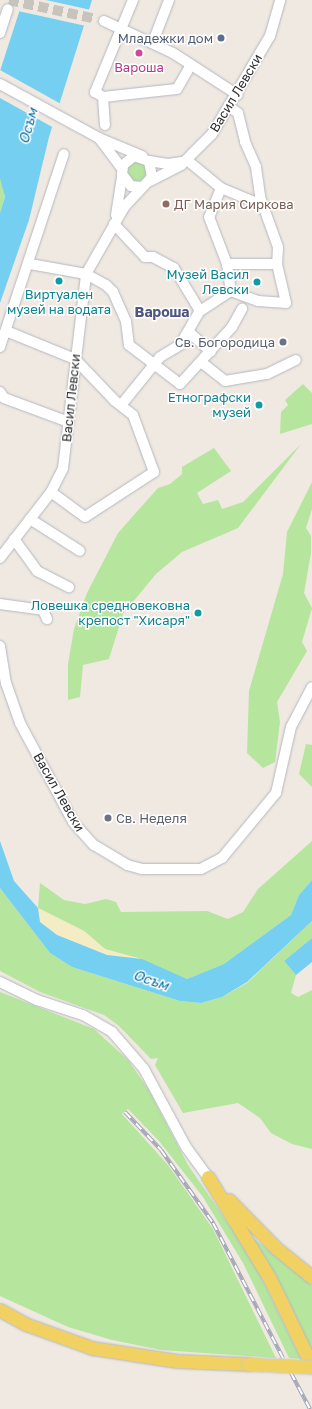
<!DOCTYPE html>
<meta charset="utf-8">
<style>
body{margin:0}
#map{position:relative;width:312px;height:1409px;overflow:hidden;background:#efe9e1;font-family:"Golos Text",sans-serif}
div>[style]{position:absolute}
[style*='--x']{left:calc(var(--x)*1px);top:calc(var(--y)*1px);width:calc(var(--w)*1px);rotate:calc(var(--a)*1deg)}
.green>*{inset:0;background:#b6e59e}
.round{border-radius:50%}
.sand>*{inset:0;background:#f3ecc5}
.water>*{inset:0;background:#75cff0}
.pier>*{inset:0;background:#efe9e1}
.minor-tunnel>*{height:10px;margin-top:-5px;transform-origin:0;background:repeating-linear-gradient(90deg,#c8c4bd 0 10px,transparent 0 15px)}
.roads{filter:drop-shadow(0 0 1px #b4b7c1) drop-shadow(0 0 1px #b4b7c1)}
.minor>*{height:10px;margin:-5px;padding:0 5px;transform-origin:5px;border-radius:5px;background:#fff}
.major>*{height:13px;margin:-6.5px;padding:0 6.5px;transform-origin:6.5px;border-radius:6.5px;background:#f2d163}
.rail>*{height:4px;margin-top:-2px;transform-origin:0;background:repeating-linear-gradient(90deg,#fff 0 8px,#a3a6b8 0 16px);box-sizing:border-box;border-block:1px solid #a3a6b8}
.bridges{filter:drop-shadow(0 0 1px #c9c9c9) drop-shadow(0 0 1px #c9c9c9)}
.major-bridge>*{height:13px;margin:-6.5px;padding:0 6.5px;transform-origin:6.5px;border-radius:6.5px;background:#f2d163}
.dots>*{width:11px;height:11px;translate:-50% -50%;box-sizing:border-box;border:2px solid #fff;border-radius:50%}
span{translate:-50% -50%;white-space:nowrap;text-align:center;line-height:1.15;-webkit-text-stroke:3px #fff;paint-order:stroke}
.service-label{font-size:13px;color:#4e5e75}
.right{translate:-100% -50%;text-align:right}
.hotel-label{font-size:13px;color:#b23c85}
.street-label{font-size:13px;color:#2e2e2e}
.education-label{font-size:13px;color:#785e54}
.left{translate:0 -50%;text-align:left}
.culture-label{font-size:13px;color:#0d838f}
.worship-label{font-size:13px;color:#5b616d}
.water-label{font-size:14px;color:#0d6fa3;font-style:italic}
.neighbourhood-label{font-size:14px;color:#4d5680;font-weight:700}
</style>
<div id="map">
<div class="green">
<div class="round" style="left:127px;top:162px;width:20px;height:20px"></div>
<div style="clip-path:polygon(1px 178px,5px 197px,0 213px,0 178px)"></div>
<div style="clip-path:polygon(303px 384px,312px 393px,312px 424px,280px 434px,281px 412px,288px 405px,285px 400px)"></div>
<div style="clip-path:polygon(301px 444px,238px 528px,182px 552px,156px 574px,123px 614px,109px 659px,83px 665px,80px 697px,68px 700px,68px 664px,74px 629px,87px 593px,118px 533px,158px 488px,170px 484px,182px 474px,182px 467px,214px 448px,231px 471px,197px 493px,203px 504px,218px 500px,222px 509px,243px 502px)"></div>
<div style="clip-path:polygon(312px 482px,312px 509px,306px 528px,311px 536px,311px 553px,304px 593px,312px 608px,302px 642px,307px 651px,277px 702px,280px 722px,275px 762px,263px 768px,247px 753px,249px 691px,283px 574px,287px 532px)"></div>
<div style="clip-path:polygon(306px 744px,312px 745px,312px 787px,299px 774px)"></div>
<div style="clip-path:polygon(312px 841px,312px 880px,299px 895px,291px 915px,224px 964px,187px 979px,105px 949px,84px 931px,38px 908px,40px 883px,64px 900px,85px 904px,106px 899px,116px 902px,121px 912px,207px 911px,228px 919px,243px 912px,258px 889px)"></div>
<div style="clip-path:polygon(0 888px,50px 953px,72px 967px,180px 1001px,201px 1003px,222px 997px,247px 983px,312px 921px,312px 938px,284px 961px,296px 975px,291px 993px,298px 997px,312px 990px,312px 1149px,292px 1144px,271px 1133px,260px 1118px,238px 1103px,183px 1113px,155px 1065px,158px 1058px,151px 1059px,119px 1026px,104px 1015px,40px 992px,0 971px)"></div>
<div style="clip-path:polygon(0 992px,94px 1029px,128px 1060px,149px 1090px,188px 1165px,252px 1258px,301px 1359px,289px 1358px,243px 1263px,203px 1197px,159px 1141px,128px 1109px,122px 1114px,168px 1165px,213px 1229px,276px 1358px,161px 1350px,112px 1340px,68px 1327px,0 1296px)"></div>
<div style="clip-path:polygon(252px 1237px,312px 1285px,312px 1352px,285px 1294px)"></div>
</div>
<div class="sand">
<div style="clip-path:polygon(38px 908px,84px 931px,105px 949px,142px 959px,125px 960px,71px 944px,40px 922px)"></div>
</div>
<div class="water">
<div style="clip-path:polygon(23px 0,92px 0,49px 137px,29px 220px,0 303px,0 213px,5px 197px,0 178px,0 71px)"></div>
<div style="clip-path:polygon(0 841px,14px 881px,38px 908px,40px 922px,57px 935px,107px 955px,142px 959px,187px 979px,224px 964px,291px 915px,299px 895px,312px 880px,312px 921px,247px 982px,222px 997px,201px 1003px,180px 1001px,72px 967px,50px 953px,0 888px)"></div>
<div style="clip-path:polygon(312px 938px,312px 962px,296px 975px,284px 961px)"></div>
</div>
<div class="pier">
<div style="clip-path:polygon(21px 0,46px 0,91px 10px,86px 26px,18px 11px)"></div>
<div style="clip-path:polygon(0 70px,61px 104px,54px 128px,0 98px)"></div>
</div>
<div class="minor-tunnel">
<div style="--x:9;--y:0;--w:90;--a:12.2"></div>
</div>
<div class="roads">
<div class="minor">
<div style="--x:133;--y:0;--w:100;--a:112.4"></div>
<div style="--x:95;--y:92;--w:9;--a:32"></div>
<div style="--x:103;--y:97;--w:74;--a:-6.2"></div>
<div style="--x:177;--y:89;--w:28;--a:-60"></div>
<div style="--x:104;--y:21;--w:76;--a:24.9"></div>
<div style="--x:173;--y:53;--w:77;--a:32.9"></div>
<div style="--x:0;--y:33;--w:25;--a:-72"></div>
<div style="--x:153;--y:42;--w:45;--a:-69.1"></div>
<div style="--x:0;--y:84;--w:113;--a:28.6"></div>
<div style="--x:99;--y:138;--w:47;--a:22.7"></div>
<div style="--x:103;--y:97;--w:28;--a:86"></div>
<div style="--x:230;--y:107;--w:10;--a:37"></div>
<div style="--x:238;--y:113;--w:30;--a:76"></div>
<div style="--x:245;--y:142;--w:27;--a:66"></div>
<div style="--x:256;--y:167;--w:30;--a:82"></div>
<div style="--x:260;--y:197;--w:53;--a:70.2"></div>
<div style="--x:278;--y:247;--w:17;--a:93"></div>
<div style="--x:277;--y:264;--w:40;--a:77"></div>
<div style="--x:286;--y:303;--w:28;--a:-176"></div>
<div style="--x:258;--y:301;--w:29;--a:-160"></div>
<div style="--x:99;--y:138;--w:39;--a:53"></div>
<div style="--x:187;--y:160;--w:44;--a:39.5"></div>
<div style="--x:221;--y:188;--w:47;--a:22.7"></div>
<div style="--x:149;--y:161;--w:19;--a:9"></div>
<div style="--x:168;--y:164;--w:14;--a:-8"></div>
<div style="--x:150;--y:181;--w:35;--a:-27"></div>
<div style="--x:181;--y:165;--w:44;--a:-45"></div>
<div style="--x:212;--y:134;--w:114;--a:-59.4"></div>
<div style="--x:270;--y:36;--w:37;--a:-74"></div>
<div style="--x:221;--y:188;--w:31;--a:112"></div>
<div style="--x:209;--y:217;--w:50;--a:69"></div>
<div style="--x:227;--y:264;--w:27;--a:82"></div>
<div style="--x:116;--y:215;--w:39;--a:-81"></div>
<div style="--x:114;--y:224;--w:45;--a:46.8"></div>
<div style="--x:145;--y:257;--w:8;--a:0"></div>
<div style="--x:153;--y:257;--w:24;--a:28"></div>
<div style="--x:174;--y:268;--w:50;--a:58.8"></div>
<div style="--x:30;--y:264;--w:57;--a:10.1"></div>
<div style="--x:86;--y:274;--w:23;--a:29"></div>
<div style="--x:106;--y:285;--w:10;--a:45"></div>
<div style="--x:113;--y:292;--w:32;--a:66"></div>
<div style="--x:126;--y:321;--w:24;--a:83"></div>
<div style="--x:129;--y:345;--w:64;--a:37.4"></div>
<div style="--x:180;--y:384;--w:77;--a:-47.6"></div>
<div style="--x:232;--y:327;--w:21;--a:-61"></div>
<div style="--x:227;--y:264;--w:50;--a:0"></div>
<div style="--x:6;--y:331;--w:74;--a:22.1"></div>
<div style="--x:75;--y:359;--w:58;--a:46.4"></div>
<div style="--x:115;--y:401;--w:23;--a:38"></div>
<div style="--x:133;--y:415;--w:61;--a:69.8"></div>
<div style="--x:154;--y:472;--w:82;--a:146.9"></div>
<div style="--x:85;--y:517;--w:42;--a:-143.7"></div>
<div style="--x:190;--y:333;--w:28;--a:42"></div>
<div style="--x:0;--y:347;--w:203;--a:-71.7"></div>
<div style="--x:201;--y:362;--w:31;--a:38"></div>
<div style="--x:225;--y:381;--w:43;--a:-9.5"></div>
<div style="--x:267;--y:374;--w:32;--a:-26"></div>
<div style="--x:0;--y:392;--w:7;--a:56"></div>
<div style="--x:4;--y:398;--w:69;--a:20.3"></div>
<div style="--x:122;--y:404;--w:60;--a:-51"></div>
<div style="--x:160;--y:357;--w:23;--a:-31"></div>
<div style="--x:180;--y:345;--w:39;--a:-60"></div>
<div style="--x:200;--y:311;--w:37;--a:-33"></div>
<div style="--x:30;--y:519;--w:59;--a:32.6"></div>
<div style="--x:14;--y:539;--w:39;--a:54"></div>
<div style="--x:37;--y:571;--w:36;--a:27"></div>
<div style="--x:0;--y:558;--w:83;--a:-52.3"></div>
<div style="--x:51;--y:492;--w:27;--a:-63"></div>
<div style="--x:63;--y:468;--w:195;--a:-83.2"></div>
<div style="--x:86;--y:274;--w:78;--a:-60.2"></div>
<div style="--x:125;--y:206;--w:40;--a:-47"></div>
<div style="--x:152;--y:177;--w:16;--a:-101"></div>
<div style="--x:149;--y:161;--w:16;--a:-162"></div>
<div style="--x:134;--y:156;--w:14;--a:141"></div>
<div style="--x:123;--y:165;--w:9;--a:96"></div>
<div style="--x:122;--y:174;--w:15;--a:53"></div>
<div style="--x:131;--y:186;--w:10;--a:6"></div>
<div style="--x:0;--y:604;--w:43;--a:7.9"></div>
<div style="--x:43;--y:610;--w:10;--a:66"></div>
<div style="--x:0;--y:646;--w:37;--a:81"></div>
<div style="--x:6;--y:683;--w:42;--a:70.7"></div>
<div style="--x:20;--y:723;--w:112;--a:61.8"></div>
<div style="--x:73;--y:822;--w:31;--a:48"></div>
<div style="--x:94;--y:845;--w:39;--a:31"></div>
<div style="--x:127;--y:865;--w:16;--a:15"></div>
<div style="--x:142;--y:869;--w:59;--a:0"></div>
<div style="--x:201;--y:869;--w:24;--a:-28"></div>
<div style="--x:222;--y:858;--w:85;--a:-50.3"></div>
<div style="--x:276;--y:793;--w:68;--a:-77.2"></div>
<div style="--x:291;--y:727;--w:45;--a:-62.3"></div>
<div style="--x:0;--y:982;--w:41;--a:25.9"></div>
<div style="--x:37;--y:1000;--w:48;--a:18.1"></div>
<div style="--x:83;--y:1015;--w:34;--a:30"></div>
<div style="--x:112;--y:1032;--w:49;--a:49.1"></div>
<div style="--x:144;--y:1069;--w:89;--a:61.7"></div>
<div style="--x:186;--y:1147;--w:37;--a:54"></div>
</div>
<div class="major">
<div style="--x:208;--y:1177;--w:119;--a:58.7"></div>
<div style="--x:270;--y:1279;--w:97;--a:64.2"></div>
<div style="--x:229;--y:1200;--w:67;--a:45.6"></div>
<div style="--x:276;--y:1248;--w:46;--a:38.9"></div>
<div style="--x:0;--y:1310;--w:29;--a:29"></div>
<div style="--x:25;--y:1324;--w:71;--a:19.7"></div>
<div style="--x:92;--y:1348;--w:86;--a:8.7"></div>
<div style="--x:177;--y:1361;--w:71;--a:2.4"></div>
</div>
</div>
<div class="rail">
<div style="--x:125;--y:1112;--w:52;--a:46.5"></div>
<div style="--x:161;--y:1150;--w:90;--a:54.5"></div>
<div style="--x:213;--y:1223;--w:152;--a:62.6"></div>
<div style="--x:291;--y:1373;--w:41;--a:62.2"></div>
</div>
<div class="bridges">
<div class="major-bridge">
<div style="--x:248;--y:1364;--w:64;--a:2.7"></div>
</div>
</div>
<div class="dots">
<div style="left:221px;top:38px;background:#5c6f8a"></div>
<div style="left:139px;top:53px;background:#d1479c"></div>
<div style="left:166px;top:204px;background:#8d6e63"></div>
<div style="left:59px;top:281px;background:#0f9aa8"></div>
<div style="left:257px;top:282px;background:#0f9aa8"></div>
<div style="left:283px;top:342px;background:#6b7280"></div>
<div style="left:259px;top:405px;background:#0f9aa8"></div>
<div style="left:198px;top:613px;background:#0f9aa8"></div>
<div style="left:108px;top:818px;background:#6b7280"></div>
</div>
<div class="service-label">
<span class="right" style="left:213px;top:38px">Младежки дом</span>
</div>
<div class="hotel-label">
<span style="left:139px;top:67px">Вароша</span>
</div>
<div class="street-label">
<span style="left:236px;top:93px;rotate:-59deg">Васил Левски</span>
<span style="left:71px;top:398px;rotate:-84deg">Васил Левски</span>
<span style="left:59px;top:792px;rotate:60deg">Васил Левски</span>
</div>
<div class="education-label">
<span class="left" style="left:174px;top:204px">ДГ Мария Сиркова</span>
</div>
<div class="culture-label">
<span class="right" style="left:249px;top:282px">Музей Васил<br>Левски</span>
<span style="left:59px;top:302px">Виртуален<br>музей на водата</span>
<span class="right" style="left:251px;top:405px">Етнографски<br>музей</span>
<span class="right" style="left:190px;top:613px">Ловешка средновековна<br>крепост "Хисаря"</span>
</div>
<div class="worship-label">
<span class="right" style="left:275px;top:342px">Св. Богородица</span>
<span class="left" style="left:116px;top:818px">Св. Неделя</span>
</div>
<div class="water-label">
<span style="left:28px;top:126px;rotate:-74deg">Осъм</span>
<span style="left:151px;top:980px;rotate:19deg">Осъм</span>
</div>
<div class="neighbourhood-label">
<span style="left:162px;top:312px">Вароша</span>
</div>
</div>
